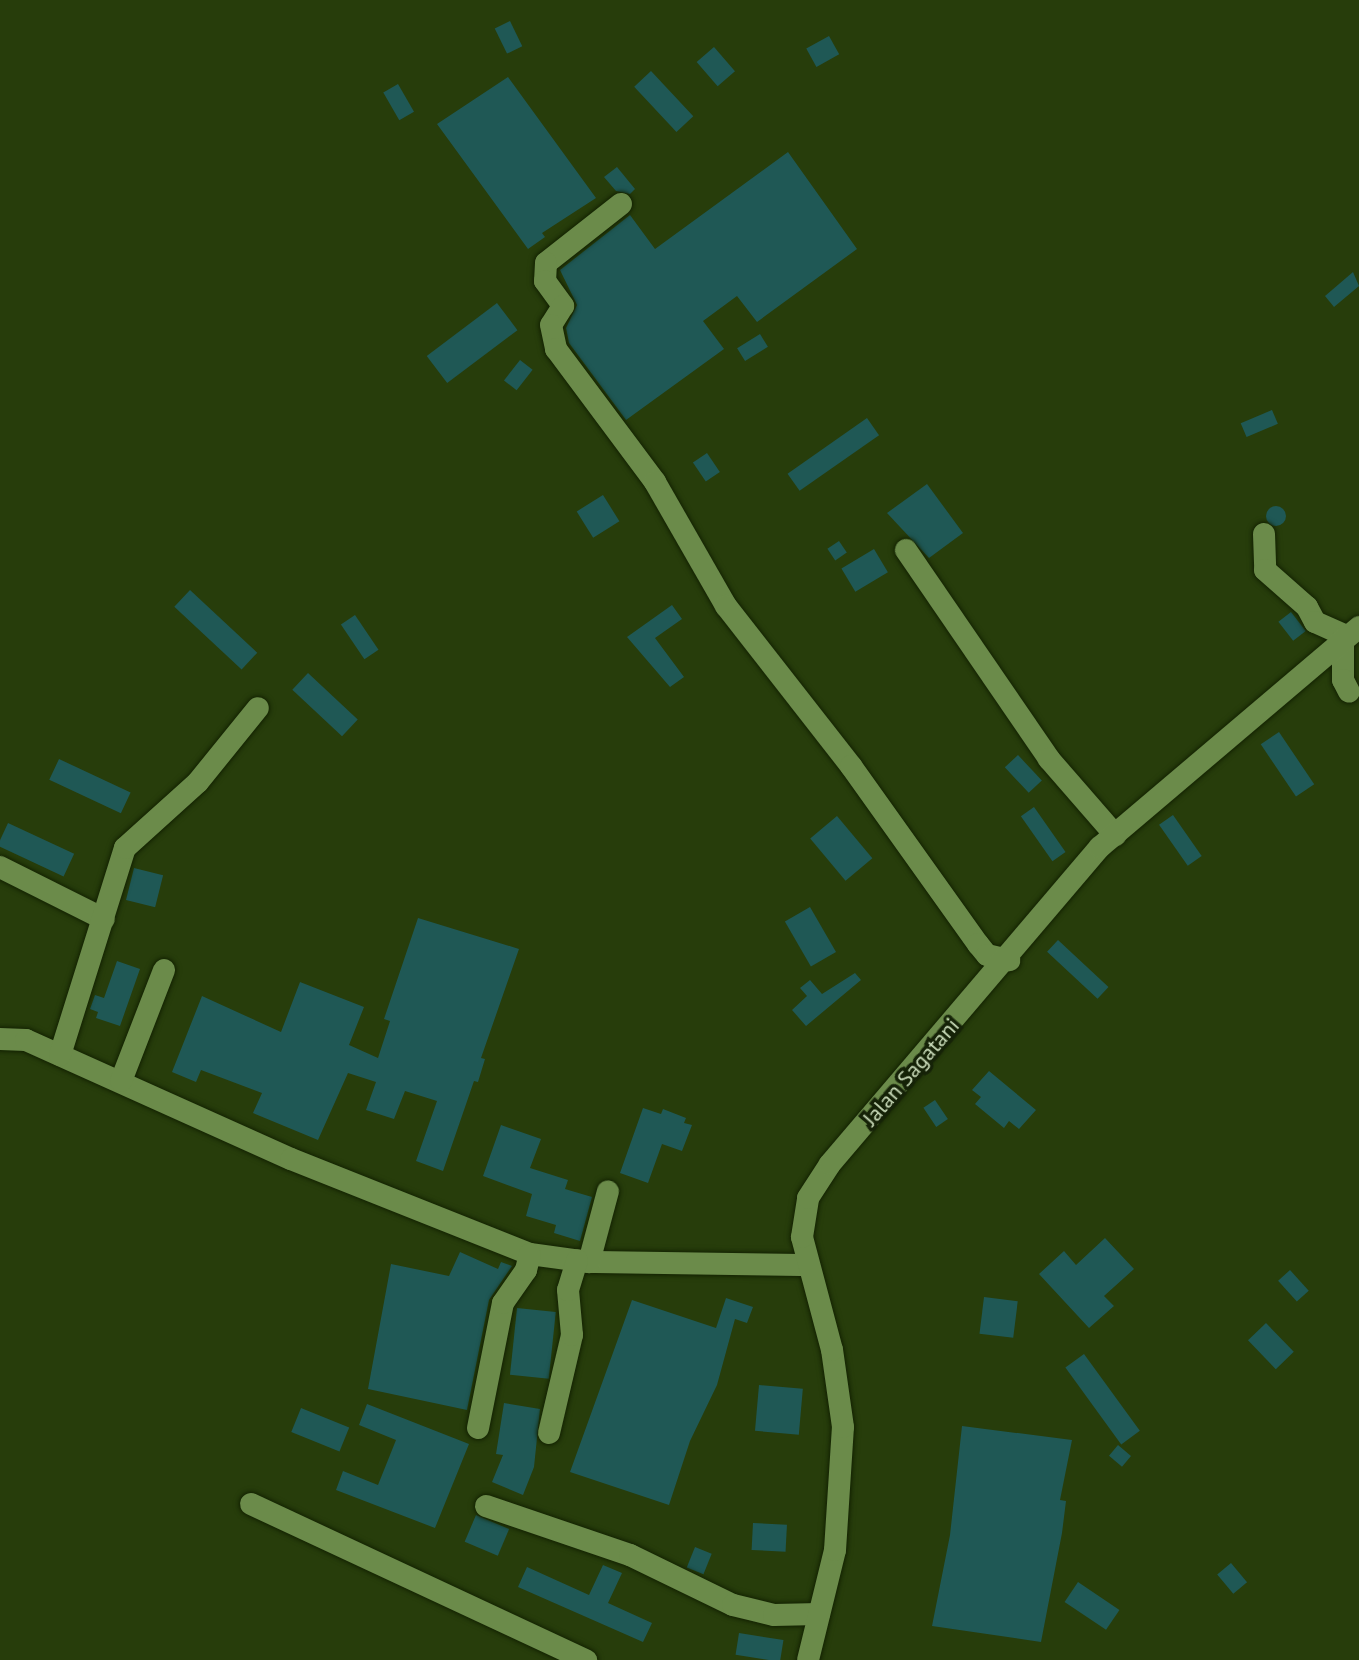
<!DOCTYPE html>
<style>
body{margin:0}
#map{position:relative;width:1359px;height:1660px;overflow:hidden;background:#273d0b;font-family:"PT Sans",sans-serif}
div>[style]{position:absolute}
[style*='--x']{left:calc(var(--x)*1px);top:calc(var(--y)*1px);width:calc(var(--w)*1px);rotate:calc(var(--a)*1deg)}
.building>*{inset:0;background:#1f5855;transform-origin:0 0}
.round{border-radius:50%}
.roads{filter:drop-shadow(0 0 2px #132202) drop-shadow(0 0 2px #132202)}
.minor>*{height:22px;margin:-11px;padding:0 11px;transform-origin:11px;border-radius:11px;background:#6b8b4a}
span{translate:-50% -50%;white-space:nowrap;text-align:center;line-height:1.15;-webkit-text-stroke:7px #152207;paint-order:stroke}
.street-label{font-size:22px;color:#cadcba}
</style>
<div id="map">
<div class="building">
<div style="left:510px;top:21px;width:28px;height:17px;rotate:64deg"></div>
<div style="left:829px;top:36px;width:21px;height:26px;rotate:61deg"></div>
<div style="left:714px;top:47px;width:32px;height:23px;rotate:49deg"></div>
<div style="left:651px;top:71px;width:62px;height:23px;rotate:47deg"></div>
<div style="clip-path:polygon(508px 77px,596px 198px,542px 233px,545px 237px,528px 249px,437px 124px)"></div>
<div style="left:398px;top:84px;width:32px;height:17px;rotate:60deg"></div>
<div style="clip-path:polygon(788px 152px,857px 249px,757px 322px,737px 296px,703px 321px,724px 349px,626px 420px,569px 343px,566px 328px,577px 305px,560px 270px,630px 215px,655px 249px)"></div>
<div style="clip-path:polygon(617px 167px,635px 189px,630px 194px,616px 191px,604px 177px)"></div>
<div style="clip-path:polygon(1353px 272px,1359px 286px,1334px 307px,1325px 296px)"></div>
<div style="left:497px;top:303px;width:34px;height:88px;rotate:53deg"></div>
<div style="left:760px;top:334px;width:15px;height:27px;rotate:58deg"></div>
<div style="left:520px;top:360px;width:16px;height:26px;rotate:38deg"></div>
<div style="left:1272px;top:410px;width:15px;height:34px;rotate:67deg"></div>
<div style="left:867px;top:418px;width:21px;height:97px;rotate:55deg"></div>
<div style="left:707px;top:453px;width:23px;height:17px;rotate:56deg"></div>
<div style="clip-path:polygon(927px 484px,963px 533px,929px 558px,887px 513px)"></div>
<div style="left:603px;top:495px;width:31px;height:31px;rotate:58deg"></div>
<div class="round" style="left:1266px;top:506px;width:20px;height:20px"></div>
<div style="left:839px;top:541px;width:14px;height:14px;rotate:56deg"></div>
<div style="left:874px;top:549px;width:27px;height:38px;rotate:59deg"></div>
<div style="left:190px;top:590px;width:92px;height:23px;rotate:43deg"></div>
<div style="clip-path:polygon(672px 605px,682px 619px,655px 638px,684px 677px,670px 687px,627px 637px)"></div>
<div style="left:1291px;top:612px;width:24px;height:16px;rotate:52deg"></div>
<div style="left:355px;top:615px;width:42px;height:17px;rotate:56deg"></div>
<div style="left:308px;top:673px;width:68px;height:23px;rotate:43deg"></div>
<div style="left:1279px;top:732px;width:63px;height:22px;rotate:56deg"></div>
<div style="left:1018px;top:755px;width:35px;height:18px;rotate:47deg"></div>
<div style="left:59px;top:759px;width:79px;height:23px;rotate:25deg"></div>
<div style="left:1034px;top:807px;width:55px;height:16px;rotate:55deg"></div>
<div style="left:1173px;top:815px;width:50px;height:17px;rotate:55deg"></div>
<div style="left:837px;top:816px;width:55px;height:35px;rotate:50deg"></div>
<div style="left:8px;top:823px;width:73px;height:25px;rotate:25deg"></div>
<div style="left:134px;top:868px;width:30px;height:33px;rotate:14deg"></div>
<div style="left:810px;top:907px;width:52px;height:29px;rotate:60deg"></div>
<div style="clip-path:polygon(418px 918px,519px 949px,481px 1058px,485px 1059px,478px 1082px,474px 1081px,443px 1171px,416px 1161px,437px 1101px,405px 1091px,394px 1119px,366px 1110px,376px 1082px,348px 1073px,318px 1140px,253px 1113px,262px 1093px,201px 1070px,196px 1082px,172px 1072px,202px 996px,281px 1032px,300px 982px,364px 1007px,349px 1045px,378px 1058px,390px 1021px,384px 1019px)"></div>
<div style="left:1058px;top:940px;width:69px;height:16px;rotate:43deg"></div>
<div style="clip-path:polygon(117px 961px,140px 969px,120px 1026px,96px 1018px,98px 1012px,90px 1009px,95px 995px,104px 998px)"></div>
<div style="clip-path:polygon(855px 973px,861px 980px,806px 1026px,792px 1010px,807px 996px,800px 988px,810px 980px,822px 994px)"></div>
<div style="clip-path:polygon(989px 1071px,1036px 1110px,1019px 1129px,1009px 1121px,1004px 1128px,975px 1104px,981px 1097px,972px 1090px)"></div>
<div style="left:935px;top:1100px;width:23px;height:14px;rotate:56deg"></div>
<div style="clip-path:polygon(643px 1108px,661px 1114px,663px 1109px,686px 1118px,684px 1123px,692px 1125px,682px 1151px,662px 1144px,648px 1183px,620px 1173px)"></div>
<div style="clip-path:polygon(501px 1125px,541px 1139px,530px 1168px,568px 1180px,565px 1189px,592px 1197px,580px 1241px,554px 1233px,556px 1225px,526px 1216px,532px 1194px,483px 1176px)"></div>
<div style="clip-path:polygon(1105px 1238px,1134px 1269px,1104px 1296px,1114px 1306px,1089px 1328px,1039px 1274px,1064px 1251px,1076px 1265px)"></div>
<div style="clip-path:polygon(460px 1252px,498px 1269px,501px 1262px,512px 1266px,489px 1300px,467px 1410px,368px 1389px,391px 1264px,449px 1276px)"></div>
<div style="left:1290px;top:1270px;width:28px;height:16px;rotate:48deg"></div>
<div style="left:984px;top:1297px;width:34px;height:37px;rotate:7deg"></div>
<div style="clip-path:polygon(726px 1298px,753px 1307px,747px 1323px,735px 1319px,717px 1385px,690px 1441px,669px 1505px,570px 1472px,632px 1300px,716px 1328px)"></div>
<div style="left:517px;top:1308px;width:39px;height:67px;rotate:6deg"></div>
<div style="left:1266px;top:1323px;width:40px;height:25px;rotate:46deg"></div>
<div style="left:1084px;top:1354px;width:95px;height:23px;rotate:54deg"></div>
<div style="left:759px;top:1385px;width:44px;height:46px;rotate:5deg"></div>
<div style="clip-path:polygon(504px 1403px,540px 1409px,534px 1467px,523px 1495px,492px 1482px,503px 1455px,496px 1454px)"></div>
<div style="clip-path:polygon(367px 1404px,469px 1444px,435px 1528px,336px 1490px,343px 1471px,378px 1485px,396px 1440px,359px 1425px)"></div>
<div style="left:301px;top:1408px;width:52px;height:26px;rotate:22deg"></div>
<div style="clip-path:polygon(962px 1426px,1072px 1440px,1060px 1500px,1066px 1501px,1062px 1533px,1041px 1642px,932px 1626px,950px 1535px)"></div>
<div style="left:1118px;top:1445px;width:17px;height:14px;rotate:40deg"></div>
<div style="left:476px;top:1515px;width:36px;height:29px;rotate:23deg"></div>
<div style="left:753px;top:1523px;width:34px;height:27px;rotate:3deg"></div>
<div style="left:695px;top:1547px;width:18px;height:22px;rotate:22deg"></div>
<div style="left:1231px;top:1563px;width:25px;height:18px;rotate:50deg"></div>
<div style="clip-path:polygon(603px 1565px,622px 1573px,608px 1603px,652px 1623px,643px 1642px,518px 1587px,527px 1567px,589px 1595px)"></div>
<div style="left:1078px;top:1582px;width:50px;height:24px;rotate:34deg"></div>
<div style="left:739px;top:1633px;width:45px;height:22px;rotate:9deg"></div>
</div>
<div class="roads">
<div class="minor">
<div style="--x:621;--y:204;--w:95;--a:141.8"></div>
<div style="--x:546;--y:263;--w:18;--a:93"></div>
<div style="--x:545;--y:281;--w:31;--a:54"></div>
<div style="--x:563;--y:306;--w:22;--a:122"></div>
<div style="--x:551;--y:325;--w:25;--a:78"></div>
<div style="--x:556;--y:349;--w:166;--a:53.3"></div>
<div style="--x:655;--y:482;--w:143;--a:60.2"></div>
<div style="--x:726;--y:606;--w:203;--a:52"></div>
<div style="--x:851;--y:766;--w:219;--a:54.5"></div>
<div style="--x:978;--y:944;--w:14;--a:51"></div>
<div style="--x:987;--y:955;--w:23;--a:13"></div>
<div style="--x:1264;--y:534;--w:36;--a:88"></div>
<div style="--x:1265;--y:570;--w:56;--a:41.4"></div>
<div style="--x:1307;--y:607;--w:17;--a:62"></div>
<div style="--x:1315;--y:622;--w:34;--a:24"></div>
<div style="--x:906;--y:550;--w:253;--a:55.6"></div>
<div style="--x:1049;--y:759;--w:101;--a:49"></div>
<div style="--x:1343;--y:638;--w:42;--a:90"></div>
<div style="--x:1343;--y:680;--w:13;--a:63"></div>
<div style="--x:0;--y:867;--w:116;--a:26.6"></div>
<div style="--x:0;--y:1039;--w:26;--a:2"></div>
<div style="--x:26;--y:1040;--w:290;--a:24.2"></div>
<div style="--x:291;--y:1159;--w:257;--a:21.7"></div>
<div style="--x:530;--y:1254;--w:60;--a:7.7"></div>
<div style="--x:589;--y:1262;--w:218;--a:0.8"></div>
<div style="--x:60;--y:1055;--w:217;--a:-72.6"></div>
<div style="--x:125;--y:848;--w:98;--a:-42.1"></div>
<div style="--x:198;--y:782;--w:95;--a:-51"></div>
<div style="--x:121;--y:1081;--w:119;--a:-68.8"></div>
<div style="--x:589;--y:1262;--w:73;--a:-75"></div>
<div style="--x:478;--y:1428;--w:127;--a:-78.7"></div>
<div style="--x:503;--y:1303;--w:40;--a:-55.1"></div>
<div style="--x:526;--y:1270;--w:16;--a:-76"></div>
<div style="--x:549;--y:1433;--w:101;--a:-76.8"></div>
<div style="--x:572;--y:1335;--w:45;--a:-95.1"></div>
<div style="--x:568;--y:1290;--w:31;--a:-73"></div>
<div style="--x:251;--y:1504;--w:370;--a:25"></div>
<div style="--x:486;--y:1506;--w:152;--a:18.8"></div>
<div style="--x:630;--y:1555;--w:114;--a:25.9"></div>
<div style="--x:733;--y:1605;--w:42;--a:13.7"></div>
<div style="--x:774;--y:1615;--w:45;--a:-1.3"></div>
<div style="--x:808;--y:1660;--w:113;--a:-76.2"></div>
<div style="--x:835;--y:1550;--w:123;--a:-86.3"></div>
<div style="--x:843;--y:1427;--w:78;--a:-98.1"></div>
<div style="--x:832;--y:1350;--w:117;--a:-104.9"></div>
<div style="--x:802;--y:1237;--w:39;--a:-81"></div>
<div style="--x:808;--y:1198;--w:40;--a:-57.1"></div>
<div style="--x:830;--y:1164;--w:416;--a:-49.6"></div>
<div style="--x:1100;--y:847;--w:340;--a:-40.3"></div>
</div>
</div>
<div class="street-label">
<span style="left:911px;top:1072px;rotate:-49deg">Jalan Sagatani</span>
</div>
</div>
